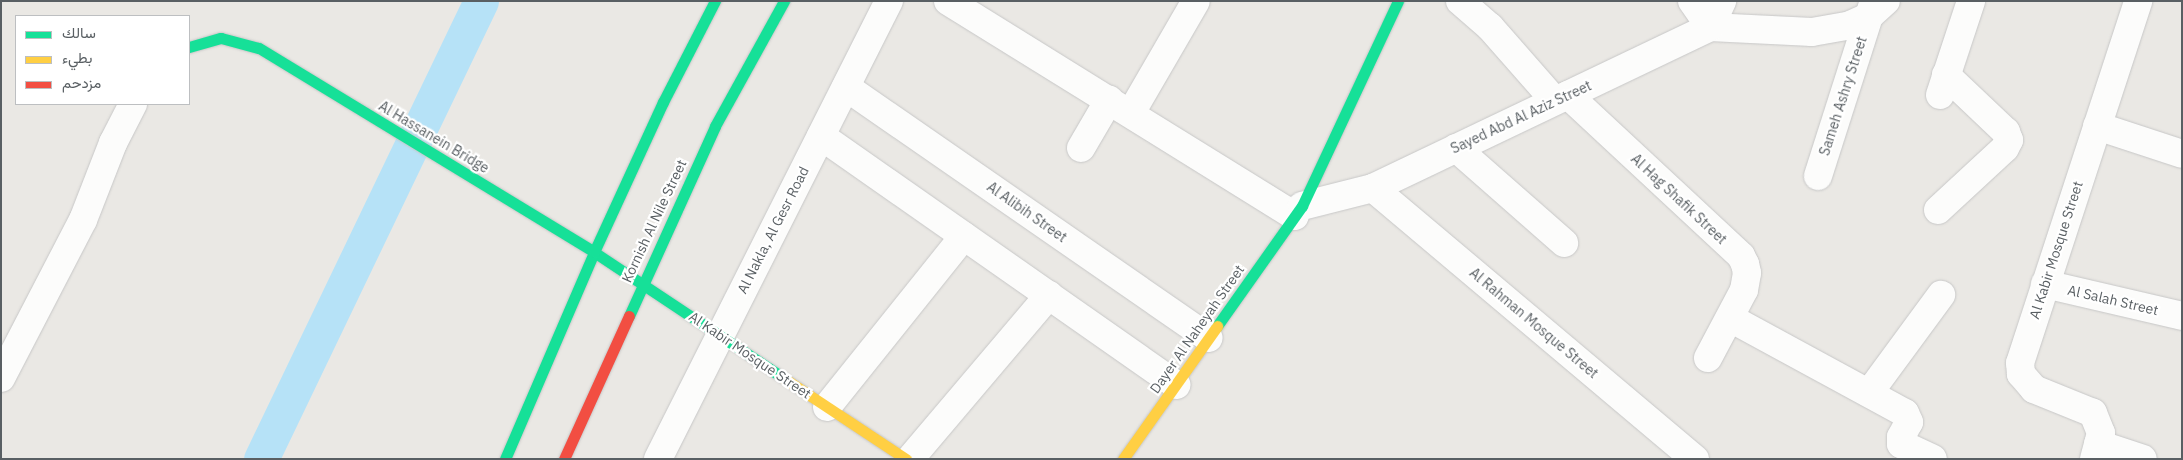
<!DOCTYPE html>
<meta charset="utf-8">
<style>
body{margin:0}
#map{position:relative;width:2183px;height:460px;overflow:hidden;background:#eae8e4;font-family:"IBM Plex Sans",Vazirmatn,sans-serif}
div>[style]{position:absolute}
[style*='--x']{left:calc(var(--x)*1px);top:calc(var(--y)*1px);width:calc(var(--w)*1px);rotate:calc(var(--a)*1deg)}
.canal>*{height:35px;margin:-17.5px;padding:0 17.5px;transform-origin:17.5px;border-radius:17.5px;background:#b6e2f7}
.roads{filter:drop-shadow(0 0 1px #c7c7c7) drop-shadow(0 0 1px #c7c7c7)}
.street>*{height:28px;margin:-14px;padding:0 14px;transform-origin:14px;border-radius:14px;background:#fcfcfb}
.fast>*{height:11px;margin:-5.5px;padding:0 5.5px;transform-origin:5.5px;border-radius:5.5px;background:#16e098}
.slow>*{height:11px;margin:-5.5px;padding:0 5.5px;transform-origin:5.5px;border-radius:5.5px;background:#ffcf43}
.jam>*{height:11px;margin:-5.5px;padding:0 5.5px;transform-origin:5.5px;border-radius:5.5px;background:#f24e42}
span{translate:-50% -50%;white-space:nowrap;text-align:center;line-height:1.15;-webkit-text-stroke:4.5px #fff;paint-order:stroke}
.street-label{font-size:14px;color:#595f63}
.frame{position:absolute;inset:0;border:2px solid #595f63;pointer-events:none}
.legend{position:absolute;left:15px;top:15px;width:175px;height:90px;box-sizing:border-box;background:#fff;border:1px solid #bdbfc1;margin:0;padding:6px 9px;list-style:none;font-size:15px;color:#595f63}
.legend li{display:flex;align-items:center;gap:10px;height:25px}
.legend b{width:25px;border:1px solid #bdbfc1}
</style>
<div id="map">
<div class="canal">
<div style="--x:261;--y:459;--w:508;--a:-64.34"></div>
</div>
<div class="roads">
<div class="street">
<div style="--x:948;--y:1;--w:408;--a:31.8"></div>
<div style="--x:1460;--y:1;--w:40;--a:41"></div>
<div style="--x:1490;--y:27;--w:98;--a:48.7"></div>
<div style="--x:1692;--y:1;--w:32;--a:55"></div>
<div style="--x:1710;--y:27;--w:102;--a:2.8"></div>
<div style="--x:1812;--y:32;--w:39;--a:-10"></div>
<div style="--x:1850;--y:25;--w:20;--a:-24"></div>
<div style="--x:1868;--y:17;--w:24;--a:-42"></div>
<div style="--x:846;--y:87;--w:441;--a:34.7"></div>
<div style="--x:1568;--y:95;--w:236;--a:42.9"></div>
<div style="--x:1741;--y:256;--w:9;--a:63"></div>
<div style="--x:1745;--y:264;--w:9;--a:77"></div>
<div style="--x:1747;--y:273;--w:17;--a:100"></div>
<div style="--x:1744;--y:290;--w:77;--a:117.9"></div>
<div style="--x:1940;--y:95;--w:99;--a:-71.7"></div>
<div style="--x:1131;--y:113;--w:129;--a:-59.9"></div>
<div style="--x:2097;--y:126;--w:89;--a:18.2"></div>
<div style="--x:821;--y:136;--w:434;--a:35"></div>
<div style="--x:1081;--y:148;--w:56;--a:-59.7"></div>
<div style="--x:1456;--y:148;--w:144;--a:41.3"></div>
<div style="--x:1818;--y:176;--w:177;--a:-72.3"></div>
<div style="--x:1373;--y:188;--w:421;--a:40.1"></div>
<div style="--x:1302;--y:206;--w:73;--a:-14.2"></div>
<div style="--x:1373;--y:188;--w:373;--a:-25.5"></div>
<div style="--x:1710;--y:27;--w:29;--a:-65"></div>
<div style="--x:1938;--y:210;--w:91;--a:-42.8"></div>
<div style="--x:2005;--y:148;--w:9;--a:-63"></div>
<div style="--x:2009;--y:140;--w:9;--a:-111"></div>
<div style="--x:2006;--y:132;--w:83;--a:-136.5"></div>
<div style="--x:2045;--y:284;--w:141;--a:13.1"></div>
<div style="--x:1730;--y:318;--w:199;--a:28.5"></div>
<div style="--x:1905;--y:413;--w:10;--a:66"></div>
<div style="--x:1909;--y:422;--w:17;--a:118"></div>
<div style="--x:1901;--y:437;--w:7;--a:90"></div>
<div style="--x:1901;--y:444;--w:35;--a:25"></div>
<div style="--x:1;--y:378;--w:178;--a:-62.6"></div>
<div style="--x:83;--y:220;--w:83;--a:-68.7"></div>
<div style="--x:113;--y:143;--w:44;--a:-62.9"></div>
<div style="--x:1869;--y:393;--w:122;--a:-53.7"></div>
<div style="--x:827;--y:407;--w:219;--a:-51.3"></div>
<div style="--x:2098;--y:444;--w:47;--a:18.4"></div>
<div style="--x:658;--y:459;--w:513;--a:-63.24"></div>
<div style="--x:910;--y:459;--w:215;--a:-49.7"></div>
<div style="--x:2094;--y:459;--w:27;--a:-75"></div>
<div style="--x:2101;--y:433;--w:22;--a:-112"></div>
<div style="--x:2093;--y:413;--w:64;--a:-157.9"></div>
<div style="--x:2034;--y:389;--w:20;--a:-131"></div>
<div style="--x:2021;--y:374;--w:11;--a:-95"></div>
<div style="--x:2020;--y:363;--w:381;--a:-71.9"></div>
</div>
<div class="fast">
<div style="--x:189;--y:47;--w:33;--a:-16"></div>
<div style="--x:221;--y:38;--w:39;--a:15"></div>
<div style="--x:259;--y:48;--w:392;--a:31.3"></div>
<div style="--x:594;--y:252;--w:226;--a:33.6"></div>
<div style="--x:629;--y:316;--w:209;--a:-65.6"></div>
<div style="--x:715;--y:126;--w:143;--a:-61.1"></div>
<div style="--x:1217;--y:326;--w:147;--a:-54.7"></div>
<div style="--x:1302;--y:206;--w:226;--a:-64.9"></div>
<div style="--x:505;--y:459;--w:225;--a:-66.7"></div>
<div style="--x:594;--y:252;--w:165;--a:-65.3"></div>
<div style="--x:663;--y:102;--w:114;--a:-62.8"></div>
</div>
<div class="slow">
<div style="--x:782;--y:377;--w:149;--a:33.5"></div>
<div style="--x:1123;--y:459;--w:163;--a:-54.7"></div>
</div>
<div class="jam">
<div style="--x:564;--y:459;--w:157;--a:-65.6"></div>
</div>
</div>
<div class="street-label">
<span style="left:1843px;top:96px;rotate:-72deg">Sameh Ashry Street</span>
<span style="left:1521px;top:117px;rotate:-25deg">Sayed Abd Al Aziz Street</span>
<span style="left:434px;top:137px;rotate:31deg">Al Hassanein Bridge</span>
<span style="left:1679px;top:199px;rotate:43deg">Al Hag Shafik Street</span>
<span style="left:1027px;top:212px;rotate:35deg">Al Alibih Street</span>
<span style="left:654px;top:221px;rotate:-65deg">Kornish Al Nile Street</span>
<span style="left:773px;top:230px;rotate:-63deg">Al Nakla, Al Gesr Road</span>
<span style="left:2056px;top:250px;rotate:-72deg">Al Kabir Mosque Street</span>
<span style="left:2113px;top:300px;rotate:13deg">Al Salah Street</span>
<span style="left:1534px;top:323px;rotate:40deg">Al Rahman Mosque Street</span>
<span style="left:1197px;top:329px;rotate:-55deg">Dayer Al Naheyah Street</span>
<span style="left:750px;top:355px;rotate:34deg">Al Kabir Mosque Street</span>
</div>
<div class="frame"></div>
<ul class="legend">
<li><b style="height:6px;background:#16e098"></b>سالك</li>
<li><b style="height:6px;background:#ffcf43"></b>بطيء</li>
<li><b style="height:6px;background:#f24e42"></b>مزدحم</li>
</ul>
</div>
